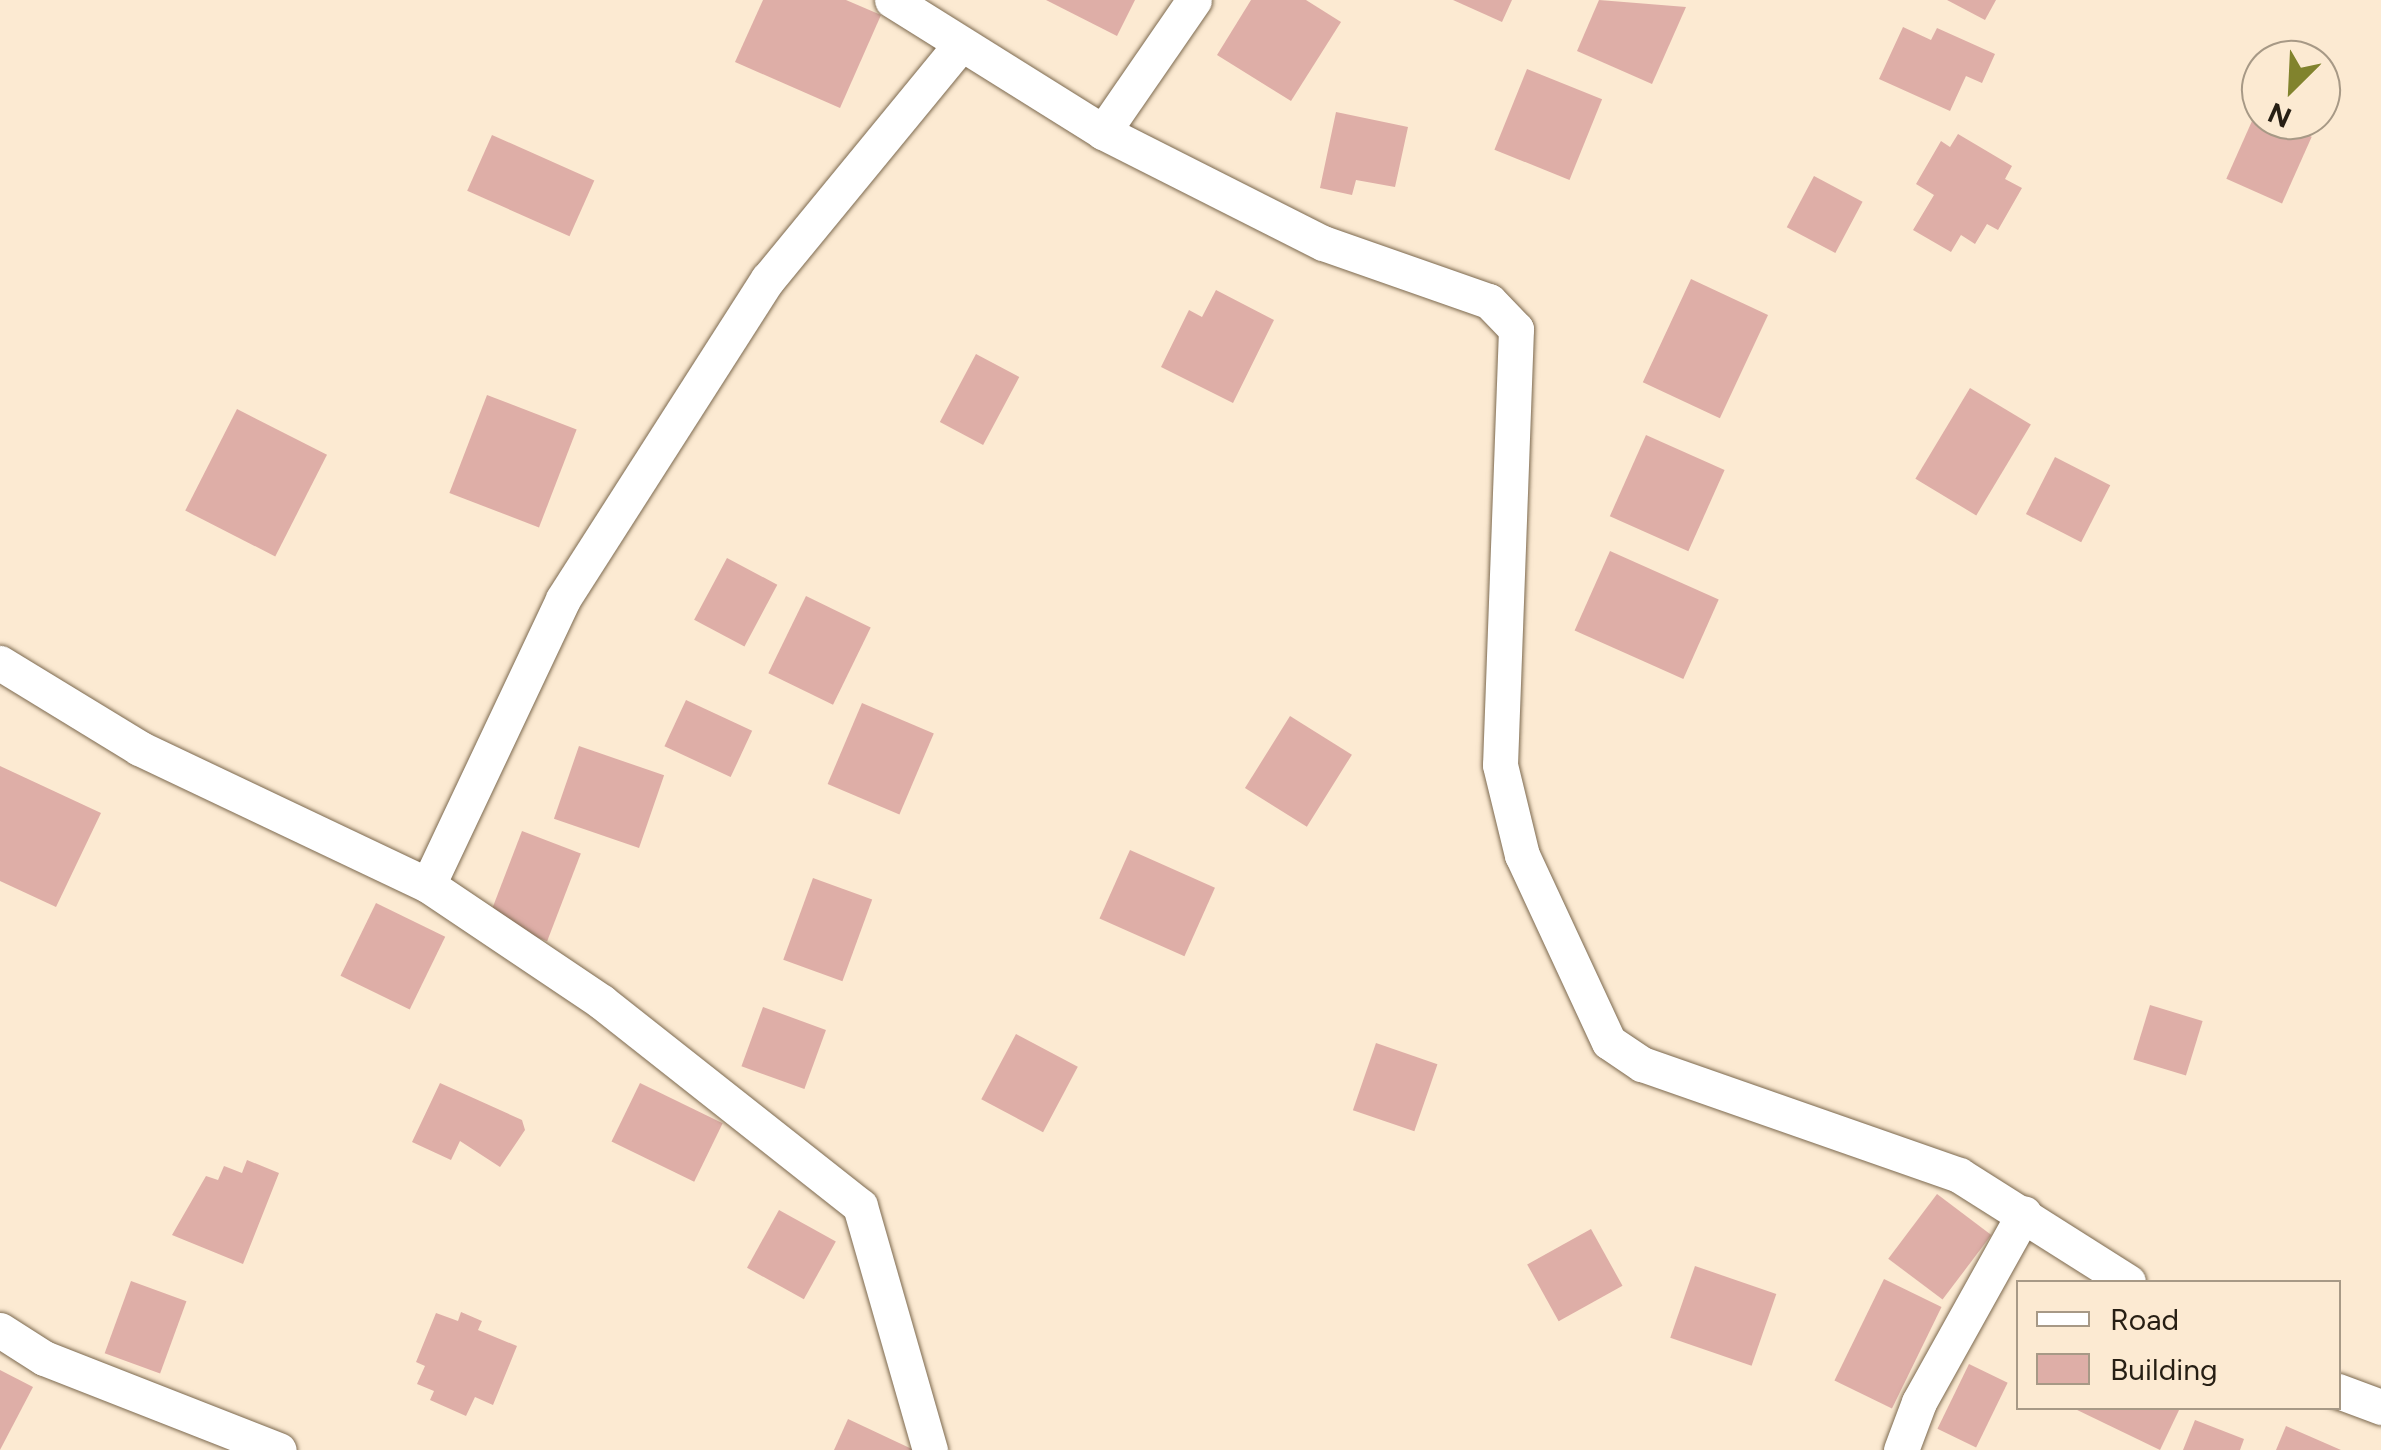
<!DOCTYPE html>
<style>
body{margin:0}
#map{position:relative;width:2381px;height:1450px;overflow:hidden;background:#fcead2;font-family:Figtree,sans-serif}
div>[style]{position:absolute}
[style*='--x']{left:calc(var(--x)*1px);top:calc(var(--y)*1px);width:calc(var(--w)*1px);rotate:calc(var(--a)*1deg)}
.building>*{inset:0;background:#deaea7;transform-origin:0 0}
.roads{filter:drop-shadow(0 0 2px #7c694f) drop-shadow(0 0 2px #7c694f)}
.minor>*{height:35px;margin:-17.5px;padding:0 17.5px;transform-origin:17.5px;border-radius:17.5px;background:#fff}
span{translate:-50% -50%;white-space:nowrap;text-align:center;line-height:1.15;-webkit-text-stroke:10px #fcead2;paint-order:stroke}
.legend{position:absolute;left:2016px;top:1280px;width:325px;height:130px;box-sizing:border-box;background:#fcead2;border:2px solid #a79986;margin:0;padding:12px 18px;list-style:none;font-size:30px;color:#271f14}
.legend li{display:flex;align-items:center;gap:20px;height:50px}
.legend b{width:50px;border:2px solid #a79986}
.north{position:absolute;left:2241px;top:40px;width:100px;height:100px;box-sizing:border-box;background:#fcead2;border:2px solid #a79986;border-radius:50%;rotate:204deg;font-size:28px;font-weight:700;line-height:40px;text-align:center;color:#271f14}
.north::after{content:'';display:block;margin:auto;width:35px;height:45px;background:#81832d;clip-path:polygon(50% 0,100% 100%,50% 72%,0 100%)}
</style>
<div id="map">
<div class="building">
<div style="clip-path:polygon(763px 0,846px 0,881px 15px,840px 108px,735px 62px)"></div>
<div style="clip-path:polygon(1046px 0,1135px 0,1117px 36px)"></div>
<div style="clip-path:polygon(1251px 0,1306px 0,1341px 22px,1291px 101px,1217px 55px)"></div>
<div style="clip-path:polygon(1453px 0,1512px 0,1502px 22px)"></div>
<div style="clip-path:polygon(1599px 0,1686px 7px,1652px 84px,1577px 51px)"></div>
<div style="clip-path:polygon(1947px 0,1996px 0,1985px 20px)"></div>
<div style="clip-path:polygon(1903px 27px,1931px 40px,1937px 28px,1995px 54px,1982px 83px,1966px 76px,1950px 111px,1879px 79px)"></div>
<div style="left:1527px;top:69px;width:81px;height:87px;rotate:22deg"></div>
<div style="clip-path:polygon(1336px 112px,1408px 127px,1395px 187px,1356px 180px,1352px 195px,1320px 188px)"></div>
<div style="left:2256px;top:112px;width:61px;height:73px;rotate:24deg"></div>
<div style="clip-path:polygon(1958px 134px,2012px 166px,2005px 179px,2022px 188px,1998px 230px,1987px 224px,1975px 244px,1961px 235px,1951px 252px,1913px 230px,1934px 195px,1916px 184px,1941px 141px,1950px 147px)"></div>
<div style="left:492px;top:135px;width:112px;height:61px;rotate:24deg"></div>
<div style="left:1814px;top:176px;width:55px;height:58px;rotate:28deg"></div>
<div style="left:1691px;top:279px;width:85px;height:114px;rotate:25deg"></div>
<div style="clip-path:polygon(1216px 290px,1274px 320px,1233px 403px,1161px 367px,1189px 310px,1202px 317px)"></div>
<div style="left:976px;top:354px;width:49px;height:77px;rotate:28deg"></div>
<div style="left:1970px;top:388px;width:71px;height:106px;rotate:31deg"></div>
<div style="left:487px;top:395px;width:96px;height:105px;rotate:21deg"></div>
<div style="left:237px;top:409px;width:101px;height:114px;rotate:27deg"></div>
<div style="left:1646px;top:435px;width:86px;height:89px;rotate:24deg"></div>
<div style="left:2055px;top:457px;width:62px;height:64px;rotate:27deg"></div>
<div style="left:1610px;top:551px;width:119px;height:87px;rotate:24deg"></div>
<div style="left:727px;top:558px;width:57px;height:70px;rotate:28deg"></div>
<div style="left:806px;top:596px;width:72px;height:86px;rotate:26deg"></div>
<div style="left:686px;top:700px;width:73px;height:51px;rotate:25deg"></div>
<div style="left:862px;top:703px;width:78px;height:88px;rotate:23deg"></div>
<div style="left:1290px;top:716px;width:73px;height:85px;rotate:32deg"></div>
<div style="left:579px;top:746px;width:90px;height:77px;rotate:19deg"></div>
<div style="clip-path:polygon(0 766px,101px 813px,56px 907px,0 881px)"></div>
<div style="left:522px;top:831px;width:63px;height:94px;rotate:21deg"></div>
<div style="left:1130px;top:850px;width:93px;height:75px;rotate:24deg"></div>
<div style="left:813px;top:878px;width:63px;height:87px;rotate:20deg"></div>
<div style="left:376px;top:903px;width:77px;height:81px;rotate:26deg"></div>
<div style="left:2150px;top:1005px;width:55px;height:57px;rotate:17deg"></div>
<div style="left:763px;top:1007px;width:67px;height:63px;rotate:20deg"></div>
<div style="left:1016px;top:1034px;width:70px;height:74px;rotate:28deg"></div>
<div style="left:1376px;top:1043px;width:65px;height:71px;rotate:19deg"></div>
<div style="clip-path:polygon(440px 1083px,522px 1120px,525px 1130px,500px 1167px,460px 1141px,451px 1160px,412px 1142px)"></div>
<div style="left:640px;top:1083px;width:92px;height:65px;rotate:26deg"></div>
<div style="clip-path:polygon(247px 1160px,279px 1173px,243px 1264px,172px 1235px,206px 1176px,218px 1180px,224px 1166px,242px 1173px)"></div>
<div style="left:1937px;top:1194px;width:68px;height:81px;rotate:37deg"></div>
<div style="left:779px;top:1210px;width:65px;height:66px;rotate:29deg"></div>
<div style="left:1591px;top:1229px;width:65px;height:73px;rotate:61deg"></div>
<div style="left:1695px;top:1266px;width:86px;height:76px;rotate:19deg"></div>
<div style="left:1884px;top:1279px;width:64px;height:113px;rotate:26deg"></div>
<div style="left:131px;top:1281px;width:59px;height:77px;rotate:20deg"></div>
<div style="clip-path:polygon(461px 1312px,482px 1321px,478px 1330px,517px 1346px,493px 1405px,475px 1397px,466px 1416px,430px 1400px,434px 1391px,417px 1384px,425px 1366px,416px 1362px,436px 1313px,458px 1321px)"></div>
<div style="left:1969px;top:1364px;width:43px;height:72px;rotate:26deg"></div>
<div style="clip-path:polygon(0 1370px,33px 1387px,0 1450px)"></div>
<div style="clip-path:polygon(2073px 1408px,2180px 1408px,2160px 1450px)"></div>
<div style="clip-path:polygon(848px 1419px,914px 1450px,834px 1450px)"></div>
<div style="clip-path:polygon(2195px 1420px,2244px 1439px,2240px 1450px,2183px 1450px)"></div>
<div style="clip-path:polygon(2286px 1426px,2341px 1450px,2276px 1450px)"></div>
</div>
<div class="roads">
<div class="minor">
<div style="--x:892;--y:0;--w:249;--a:32"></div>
<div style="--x:1103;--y:132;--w:246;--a:26.8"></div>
<div style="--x:1323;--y:243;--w:176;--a:19.3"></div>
<div style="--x:1489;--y:301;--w:39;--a:46"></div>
<div style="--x:1516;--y:329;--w:436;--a:92.1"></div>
<div style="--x:1500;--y:765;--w:93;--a:76.3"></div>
<div style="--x:1522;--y:855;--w:206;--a:65.1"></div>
<div style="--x:1609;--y:1042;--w:40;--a:34"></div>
<div style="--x:1642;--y:1064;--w:336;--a:19.3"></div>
<div style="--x:1959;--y:1175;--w:200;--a:32.3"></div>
<div style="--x:1103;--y:132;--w:160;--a:-55.4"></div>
<div style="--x:0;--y:663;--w:163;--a:31.4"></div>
<div style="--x:139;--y:748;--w:320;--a:25.4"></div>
<div style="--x:0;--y:1330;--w:52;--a:32.5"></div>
<div style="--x:44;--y:1358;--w:252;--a:21.4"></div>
<div style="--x:2338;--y:1391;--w:46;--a:20.4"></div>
<div style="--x:930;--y:1450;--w:254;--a:-106"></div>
<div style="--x:860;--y:1206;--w:329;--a:-141.7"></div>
<div style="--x:602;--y:1002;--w:210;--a:-146.1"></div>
<div style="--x:428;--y:885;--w:316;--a:-64.7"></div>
<div style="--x:563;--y:599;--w:380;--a:-57.4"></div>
<div style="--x:768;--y:279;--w:299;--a:-50.6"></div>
<div style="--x:1901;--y:1450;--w:51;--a:-69.4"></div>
<div style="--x:1919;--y:1402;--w:216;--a:-60.9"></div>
</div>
</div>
<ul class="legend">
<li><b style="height:12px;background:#fff"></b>Road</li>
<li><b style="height:28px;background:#deaea7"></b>Building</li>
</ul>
<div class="north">N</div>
</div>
